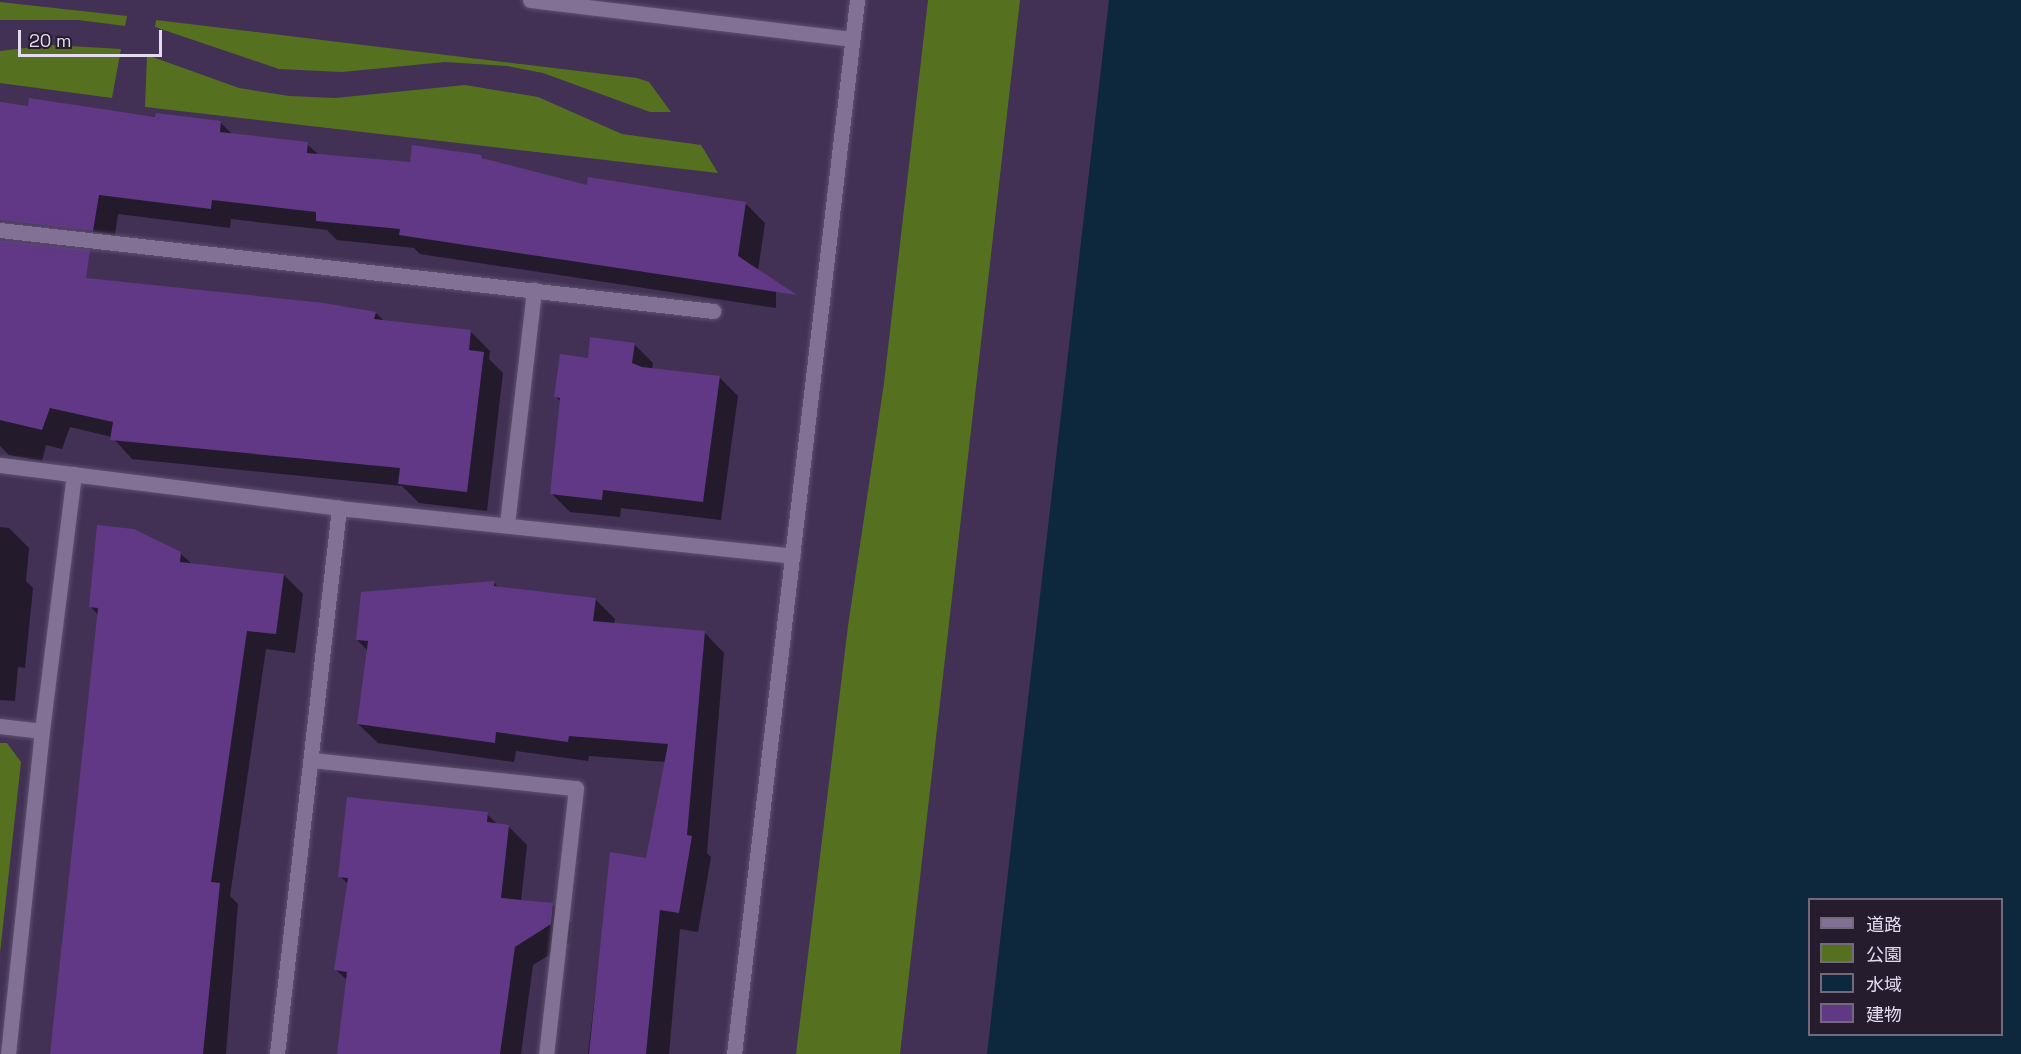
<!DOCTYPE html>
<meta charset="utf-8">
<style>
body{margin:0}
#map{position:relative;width:2021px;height:1054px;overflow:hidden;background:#423154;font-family:"Space Grotesk","Noto Sans JP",sans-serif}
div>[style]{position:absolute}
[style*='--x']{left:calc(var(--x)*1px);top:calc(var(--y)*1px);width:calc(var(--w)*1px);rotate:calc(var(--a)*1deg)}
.green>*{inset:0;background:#55701e}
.water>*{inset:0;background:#0d273c}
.shadow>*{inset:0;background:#0007}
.building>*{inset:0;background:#603885}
.roads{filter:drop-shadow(0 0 2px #5f5070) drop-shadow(0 0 2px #5f5070)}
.minor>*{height:15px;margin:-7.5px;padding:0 7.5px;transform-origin:7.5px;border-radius:7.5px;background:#827195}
span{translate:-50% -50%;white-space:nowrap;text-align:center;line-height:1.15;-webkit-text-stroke:4.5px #251d2d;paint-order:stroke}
.legend{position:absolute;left:1808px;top:898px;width:195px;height:138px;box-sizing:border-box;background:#251d2d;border:2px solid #72697b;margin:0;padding:8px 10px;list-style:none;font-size:18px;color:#e5dbf1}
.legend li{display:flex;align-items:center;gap:12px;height:30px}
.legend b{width:30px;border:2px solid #72697b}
.scale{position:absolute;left:18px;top:30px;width:144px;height:27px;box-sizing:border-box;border:3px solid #e5dbf1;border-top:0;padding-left:8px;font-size:18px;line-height:21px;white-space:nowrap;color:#e5dbf1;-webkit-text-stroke:4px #251d2d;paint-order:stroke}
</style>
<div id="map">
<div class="green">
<div style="clip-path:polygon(928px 0,1020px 0,900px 1054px,796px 1054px,848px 626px,884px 383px)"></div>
<div style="clip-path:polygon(0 2px,127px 16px,125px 26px,78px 20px,0 20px)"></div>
<div style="clip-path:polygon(156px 20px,637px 78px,649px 82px,671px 112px,650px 112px,543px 73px,507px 66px,445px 62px,342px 72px,279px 69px,155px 27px)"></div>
<div style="clip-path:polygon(52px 45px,121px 49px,112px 98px,0 83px,0 51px)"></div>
<div style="clip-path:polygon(147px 55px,239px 88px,289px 96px,335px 98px,465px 85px,538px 97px,622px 134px,701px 145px,718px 173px,145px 107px)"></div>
<div style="clip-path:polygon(0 743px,7px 743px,21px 762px,0 953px)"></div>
</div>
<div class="water">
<div style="clip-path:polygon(evenodd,1109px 0,2021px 0,2021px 1054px,987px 1054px,1109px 0,1810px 900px,2002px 900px,2002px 1034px,1810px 1034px,1810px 900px)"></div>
</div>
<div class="shadow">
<div style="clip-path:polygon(0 104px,220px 122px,233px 135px,307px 144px,319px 155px,411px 163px,482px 157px,486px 161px,588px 187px,745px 203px,765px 223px,758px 271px,776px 289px,776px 308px,420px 254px,414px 248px,337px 240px,327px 230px,231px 219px,230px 228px,118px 214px,115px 235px,0 217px)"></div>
<div style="clip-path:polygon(376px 313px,384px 321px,470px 331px,490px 351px,489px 359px,503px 373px,487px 511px,419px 503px,402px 486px,132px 459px,112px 437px,70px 427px,62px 449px,46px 445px,42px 461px,9px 455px,0 446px,0 354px)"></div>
<div style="clip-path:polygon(634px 344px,653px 363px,652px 370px,720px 378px,738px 396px,721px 520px,621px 508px,620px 517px,570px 512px,552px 494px,561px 402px,555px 396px,589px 359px)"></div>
<div style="clip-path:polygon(0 527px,9px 528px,29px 548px,26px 581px,33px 588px,25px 668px,18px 667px,15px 701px,0 700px)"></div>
<div style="clip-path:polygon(180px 553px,192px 564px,284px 575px,303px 594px,295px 653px,266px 649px,230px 896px,238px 904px,226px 1054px,52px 1054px,98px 615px,91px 607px)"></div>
<div style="clip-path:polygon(494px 583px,499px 588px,595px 599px,615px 619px,614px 625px,705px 633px,724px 653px,707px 853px,711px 857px,698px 932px,680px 929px,669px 1054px,588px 1054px,612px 854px,647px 860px,666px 762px,589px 756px,588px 761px,516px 751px,514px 762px,378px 743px,358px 724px,368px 651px,357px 640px)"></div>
<div style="clip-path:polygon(487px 814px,498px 825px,508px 826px,527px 845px,521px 901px,553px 905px,571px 923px,569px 943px,533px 965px,521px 1054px,338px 1054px,348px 981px,336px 970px,349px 885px,340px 876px)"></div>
</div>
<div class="building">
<div style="clip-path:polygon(29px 98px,155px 117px,156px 113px,221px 121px,220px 132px,308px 142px,307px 153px,410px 162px,412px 145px,482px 155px,482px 158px,587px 185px,588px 177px,746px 202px,738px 256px,797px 295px,399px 235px,400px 229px,316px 221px,316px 212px,212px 200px,211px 209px,99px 195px,93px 231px,0 220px,0 102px,28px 106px)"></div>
<div style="clip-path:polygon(0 240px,90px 250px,86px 278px,324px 303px,376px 312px,374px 319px,471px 330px,469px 350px,484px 352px,467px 492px,398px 484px,400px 468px,110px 440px,113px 422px,50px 408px,42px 430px,0 420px)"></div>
<div style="clip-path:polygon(590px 337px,635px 343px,632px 363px,642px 367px,720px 376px,703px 502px,603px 490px,602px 500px,550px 494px,560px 398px,554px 397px,560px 354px,588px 358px)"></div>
<div style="clip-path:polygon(97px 525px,134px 529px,181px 552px,180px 562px,284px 574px,276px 634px,247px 631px,211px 882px,220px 883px,203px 1054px,50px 1054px,98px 608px,89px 607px)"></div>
<div style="clip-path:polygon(494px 581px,494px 586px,596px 598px,593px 621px,705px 631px,687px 835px,692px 836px,679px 913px,660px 910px,646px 1054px,589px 1054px,610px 852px,646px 858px,668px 744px,569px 736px,568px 742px,496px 732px,495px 743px,357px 724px,368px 641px,356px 640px,361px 592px)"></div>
<div style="clip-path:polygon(347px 797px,488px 812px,487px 822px,509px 825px,501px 898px,553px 903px,551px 924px,515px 947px,500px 1054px,337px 1054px,347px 972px,334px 970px,348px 878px,338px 877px)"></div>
</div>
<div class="roads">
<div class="minor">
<div style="--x:530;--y:0;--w:324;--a:6.9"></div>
<div style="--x:0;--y:230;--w:718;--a:6.48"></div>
<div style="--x:0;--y:465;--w:342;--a:7.2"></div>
<div style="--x:339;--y:508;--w:456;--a:6"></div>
<div style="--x:507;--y:524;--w:236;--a:-83.4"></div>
<div style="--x:0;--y:726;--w:42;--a:6.8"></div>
<div style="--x:312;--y:760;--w:265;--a:6.1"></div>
<div style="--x:576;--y:788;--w:268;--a:96.4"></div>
<div style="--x:8;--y:1054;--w:325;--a:-84"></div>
<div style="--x:42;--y:731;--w:259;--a:-82.9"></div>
<div style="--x:277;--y:1054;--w:550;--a:-83.52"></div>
<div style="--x:734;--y:1054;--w:1061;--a:-83.34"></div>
</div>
</div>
<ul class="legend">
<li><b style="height:8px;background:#827195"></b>道路</li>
<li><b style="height:16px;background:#55701e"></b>公園</li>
<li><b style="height:16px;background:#0d273c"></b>水域</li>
<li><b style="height:16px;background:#603885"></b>建物</li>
</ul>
<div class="scale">20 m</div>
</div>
